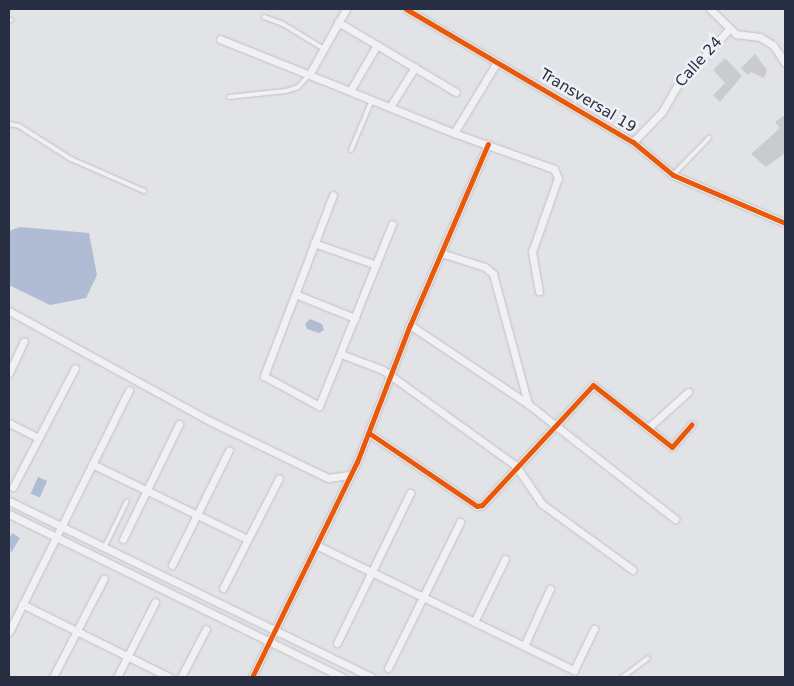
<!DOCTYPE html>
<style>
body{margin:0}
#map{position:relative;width:794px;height:686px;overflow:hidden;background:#e2e3e7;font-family:"DejaVu Sans",sans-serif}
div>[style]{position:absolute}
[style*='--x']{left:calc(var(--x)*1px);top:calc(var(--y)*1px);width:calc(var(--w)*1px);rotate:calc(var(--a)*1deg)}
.water>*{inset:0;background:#b0bcd3;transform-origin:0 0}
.building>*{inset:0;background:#cacbcf}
.roads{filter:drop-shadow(0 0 1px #c0c1c5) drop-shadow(0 0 1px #c0c1c5)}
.service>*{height:4px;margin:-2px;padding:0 2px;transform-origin:2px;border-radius:2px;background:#f1f1f3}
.minor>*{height:7px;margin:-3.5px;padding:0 3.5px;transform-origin:3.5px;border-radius:3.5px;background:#f1f1f3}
.cycleway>*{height:5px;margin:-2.5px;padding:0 2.5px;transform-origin:2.5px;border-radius:2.5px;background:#e8590c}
span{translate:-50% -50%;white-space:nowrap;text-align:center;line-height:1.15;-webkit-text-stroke:5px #eff1f7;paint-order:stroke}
.street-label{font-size:15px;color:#282e41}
.frame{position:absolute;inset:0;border:10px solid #282e41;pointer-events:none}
</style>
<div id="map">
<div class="water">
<div style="clip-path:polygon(20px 227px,89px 233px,97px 275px,86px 298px,50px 305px,9px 285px,9px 231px)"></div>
<div style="clip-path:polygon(310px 319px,322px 324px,324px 330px,319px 333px,307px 329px,305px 324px)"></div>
<div style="left:38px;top:477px;width:10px;height:18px;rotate:24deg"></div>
<div style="clip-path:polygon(12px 533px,20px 538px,11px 553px,9px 539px)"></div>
</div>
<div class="building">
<div style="clip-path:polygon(755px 54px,767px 70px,764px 78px,751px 72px,748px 75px,741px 68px)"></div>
<div style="clip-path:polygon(725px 58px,742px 76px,720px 102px,713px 95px,725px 83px,713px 70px)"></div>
<div style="clip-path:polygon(785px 115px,785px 153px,766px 167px,751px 154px,780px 128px,775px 122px)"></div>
</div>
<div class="roads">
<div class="service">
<div style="--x:264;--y:17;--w:20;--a:20"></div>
<div style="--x:283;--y:24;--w:48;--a:31.4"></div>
<div style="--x:9;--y:20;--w:2;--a:0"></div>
<div style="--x:229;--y:97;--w:57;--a:-6"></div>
<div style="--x:286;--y:91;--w:13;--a:-18"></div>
<div style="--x:298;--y:87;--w:16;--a:-47"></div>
<div style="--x:9;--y:124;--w:10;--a:11"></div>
<div style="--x:19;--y:126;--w:62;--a:32.4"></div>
<div style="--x:71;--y:159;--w:80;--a:23.7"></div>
<div style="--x:351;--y:150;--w:54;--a:-67.2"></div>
<div style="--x:673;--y:175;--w:52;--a:-45.8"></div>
<div style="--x:104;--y:548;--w:52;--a:-63.9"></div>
<div style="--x:623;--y:677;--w:31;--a:-37"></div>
</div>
<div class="minor">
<div style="--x:406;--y:9;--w:263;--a:30.4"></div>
<div style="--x:633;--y:142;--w:52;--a:39.5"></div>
<div style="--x:673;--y:175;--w:122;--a:23.2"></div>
<div style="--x:710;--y:9;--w:36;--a:44"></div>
<div style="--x:736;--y:34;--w:24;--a:7"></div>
<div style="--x:760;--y:37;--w:15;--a:32"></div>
<div style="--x:773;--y:45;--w:22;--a:56"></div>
<div style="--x:338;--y:22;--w:137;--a:30.7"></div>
<div style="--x:220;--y:39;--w:252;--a:21.9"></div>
<div style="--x:454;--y:133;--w:106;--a:19.8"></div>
<div style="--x:554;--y:169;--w:10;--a:66"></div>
<div style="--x:558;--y:178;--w:78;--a:109.4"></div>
<div style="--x:532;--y:252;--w:40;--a:80"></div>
<div style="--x:309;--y:75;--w:76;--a:-60.7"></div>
<div style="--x:350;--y:91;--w:53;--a:-59.6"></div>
<div style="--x:390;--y:107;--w:47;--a:-58"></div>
<div style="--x:454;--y:133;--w:83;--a:-58.8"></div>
<div style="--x:633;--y:142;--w:42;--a:-46"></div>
<div style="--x:662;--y:112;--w:30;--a:-60"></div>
<div style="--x:677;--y:86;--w:77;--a:-47.6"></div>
<div style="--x:333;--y:195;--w:194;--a:110.9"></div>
<div style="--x:264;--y:376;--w:63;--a:28.6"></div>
<div style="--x:319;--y:406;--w:196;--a:-68.1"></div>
<div style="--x:314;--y:243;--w:66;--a:19.5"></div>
<div style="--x:441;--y:253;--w:46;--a:17.7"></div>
<div style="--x:485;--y:267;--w:11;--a:41"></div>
<div style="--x:493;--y:274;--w:135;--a:74.9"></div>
<div style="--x:295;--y:294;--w:65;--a:21.8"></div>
<div style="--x:9;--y:311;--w:229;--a:28.7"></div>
<div style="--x:210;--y:421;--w:131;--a:25.8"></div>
<div style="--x:328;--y:478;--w:21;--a:-8"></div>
<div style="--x:410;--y:325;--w:142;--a:33.8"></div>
<div style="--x:528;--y:404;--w:187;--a:38"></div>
<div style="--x:341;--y:354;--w:45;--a:20.9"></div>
<div style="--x:383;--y:370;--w:164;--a:35.8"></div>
<div style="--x:516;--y:466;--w:46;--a:55.6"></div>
<div style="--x:542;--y:504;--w:112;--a:36"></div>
<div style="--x:9;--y:373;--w:35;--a:-65"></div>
<div style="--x:9;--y:423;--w:33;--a:27"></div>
<div style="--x:648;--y:428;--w:54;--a:-42"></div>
<div style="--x:369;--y:433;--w:130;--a:34.1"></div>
<div style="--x:477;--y:506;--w:5;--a:-11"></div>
<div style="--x:482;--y:505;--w:163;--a:-47.2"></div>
<div style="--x:593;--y:385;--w:100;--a:38.1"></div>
<div style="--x:672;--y:447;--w:30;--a:-49"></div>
<div style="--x:92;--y:464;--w:172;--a:25.8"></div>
<div style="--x:13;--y:487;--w:134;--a:-62.5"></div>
<div style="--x:9;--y:501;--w:403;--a:25.9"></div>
<div style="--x:9;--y:514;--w:371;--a:26.1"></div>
<div style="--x:123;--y:539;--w:128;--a:-64"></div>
<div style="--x:316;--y:545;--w:287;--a:25.9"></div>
<div style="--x:574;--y:670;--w:46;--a:-64"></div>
<div style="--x:172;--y:565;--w:128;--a:-63.6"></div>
<div style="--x:223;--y:588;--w:123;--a:-63"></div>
<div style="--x:22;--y:604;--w:164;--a:26.4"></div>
<div style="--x:474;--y:622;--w:70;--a:-63.8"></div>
<div style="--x:9;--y:632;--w:270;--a:-63.6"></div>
<div style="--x:337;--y:643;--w:167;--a:-64"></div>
<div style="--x:524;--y:646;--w:63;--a:-65.5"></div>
<div style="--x:388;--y:668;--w:163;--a:-63.7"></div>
<div style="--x:53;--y:677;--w:111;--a:-62.7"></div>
<div style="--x:117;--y:677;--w:84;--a:-63.1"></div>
<div style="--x:181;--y:677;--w:54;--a:-62.5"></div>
<div style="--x:252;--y:677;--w:239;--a:-64"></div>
<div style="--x:357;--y:462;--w:147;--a:-68.9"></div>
<div style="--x:410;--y:325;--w:197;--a:-66.7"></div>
</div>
</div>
<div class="cycleway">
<div style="--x:406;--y:9;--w:263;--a:30.4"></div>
<div style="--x:633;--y:142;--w:52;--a:39.5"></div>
<div style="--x:673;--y:175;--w:122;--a:23.2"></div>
<div style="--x:369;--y:433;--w:130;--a:34.1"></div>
<div style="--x:477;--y:506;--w:5;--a:-11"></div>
<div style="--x:482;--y:505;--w:163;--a:-47.2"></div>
<div style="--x:593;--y:385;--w:100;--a:38.1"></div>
<div style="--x:672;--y:447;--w:30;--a:-49"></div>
<div style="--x:252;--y:677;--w:239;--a:-64"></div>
<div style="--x:357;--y:462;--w:147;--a:-68.9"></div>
<div style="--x:410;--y:325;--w:197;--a:-66.7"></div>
</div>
<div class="street-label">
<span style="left:699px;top:62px;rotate:-48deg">Calle 24</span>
<span style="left:588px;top:101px;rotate:31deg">Transversal 19</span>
</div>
<div class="frame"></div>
</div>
